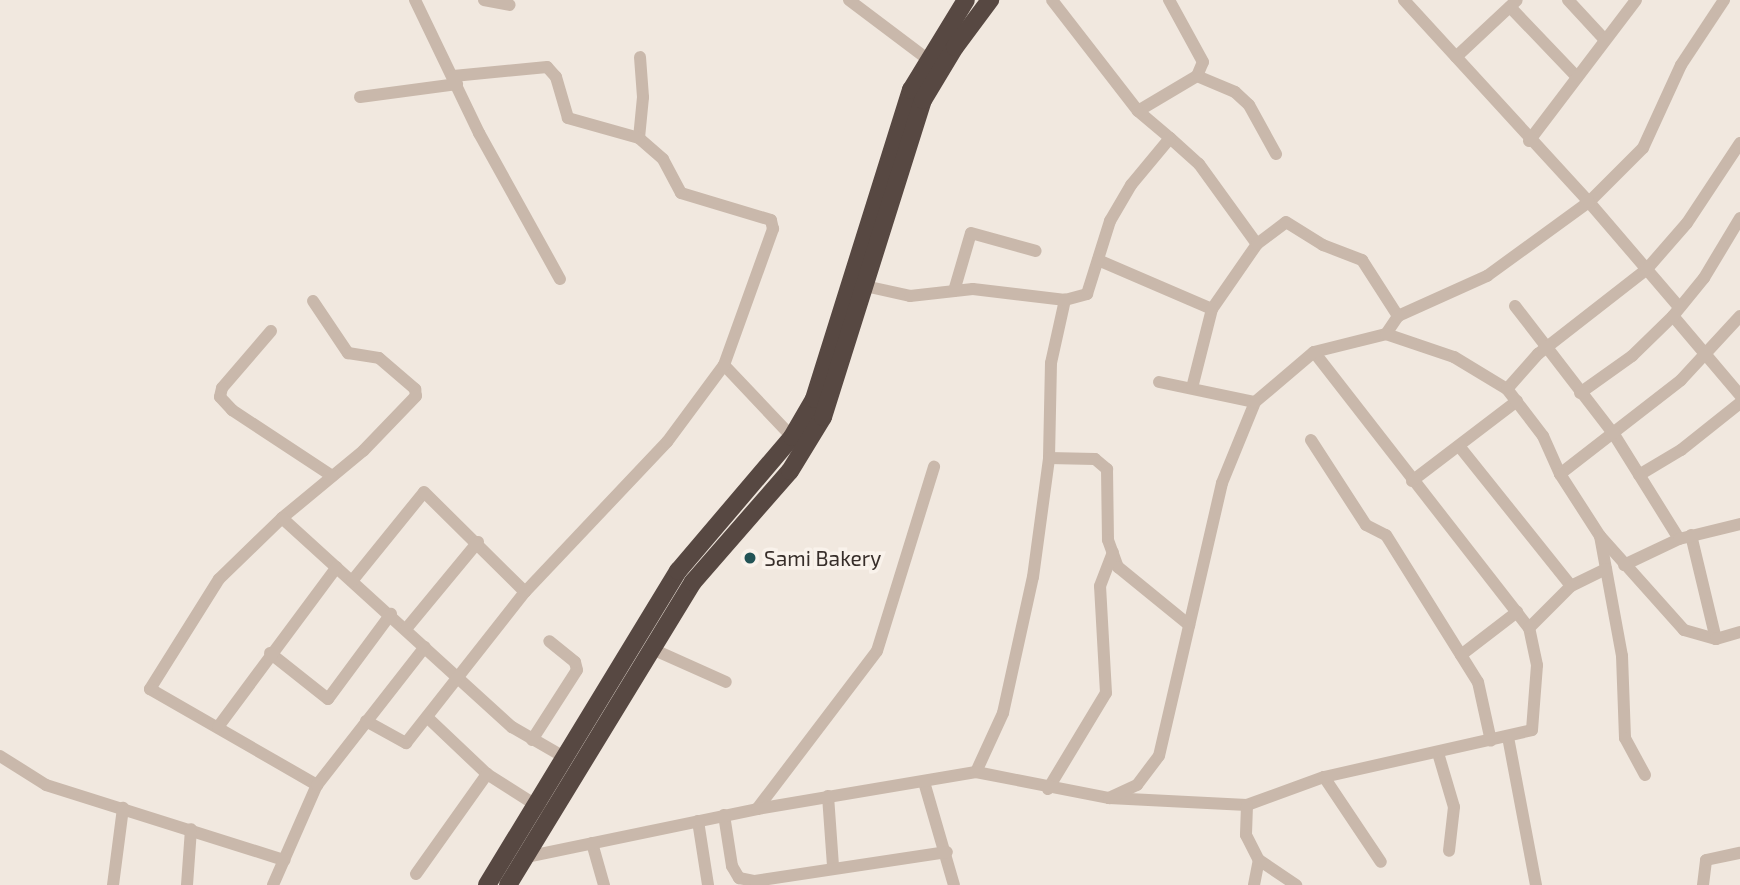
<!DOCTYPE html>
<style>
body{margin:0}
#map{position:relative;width:1740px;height:885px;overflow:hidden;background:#f1e8df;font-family:"Exo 2",sans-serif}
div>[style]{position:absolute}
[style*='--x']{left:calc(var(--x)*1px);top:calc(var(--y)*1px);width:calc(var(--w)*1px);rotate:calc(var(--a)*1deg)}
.minor>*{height:12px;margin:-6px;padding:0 6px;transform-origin:6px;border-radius:6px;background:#c9b8ab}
.highway>*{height:18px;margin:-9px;padding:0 9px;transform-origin:9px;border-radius:9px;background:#574842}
.dots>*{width:19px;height:19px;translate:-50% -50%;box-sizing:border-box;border:4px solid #f9f2eb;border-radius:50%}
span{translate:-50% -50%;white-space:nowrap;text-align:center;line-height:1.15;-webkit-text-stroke:7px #f9f2eb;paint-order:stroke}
.poi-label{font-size:21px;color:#372e2a}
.left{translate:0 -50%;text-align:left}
</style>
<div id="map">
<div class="minor">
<div style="--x:415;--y:0;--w:148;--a:64.3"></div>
<div style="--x:479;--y:133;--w:167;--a:61"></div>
<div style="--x:484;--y:0;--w:26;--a:11"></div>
<div style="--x:849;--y:0;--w:96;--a:37"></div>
<div style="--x:1568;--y:0;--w:54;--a:47.2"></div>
<div style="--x:1510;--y:7;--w:97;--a:46.3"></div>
<div style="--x:1456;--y:57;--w:83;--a:-43.1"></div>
<div style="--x:1197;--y:76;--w:41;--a:22.8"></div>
<div style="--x:1235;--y:92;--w:19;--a:43"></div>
<div style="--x:1249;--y:105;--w:56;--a:61.1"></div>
<div style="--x:360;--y:97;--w:98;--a:-7.6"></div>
<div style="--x:1138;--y:111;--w:69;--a:-30.7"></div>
<div style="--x:1197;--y:76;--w:15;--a:-67"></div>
<div style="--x:1203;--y:62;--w:71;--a:-118.7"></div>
<div style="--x:639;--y:138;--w:41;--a:-84.4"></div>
<div style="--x:643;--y:97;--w:40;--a:-94.3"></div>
<div style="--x:1170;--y:138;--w:39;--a:42"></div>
<div style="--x:1199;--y:164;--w:99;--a:54.1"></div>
<div style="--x:1529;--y:141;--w:177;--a:-52.8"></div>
<div style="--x:1098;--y:260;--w:124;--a:23.3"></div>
<div style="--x:865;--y:286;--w:46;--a:12.5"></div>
<div style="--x:910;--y:296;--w:63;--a:-6.3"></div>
<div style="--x:973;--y:289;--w:93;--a:6.8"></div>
<div style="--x:954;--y:291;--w:60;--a:-73.7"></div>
<div style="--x:971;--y:233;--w:67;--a:15.5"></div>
<div style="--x:313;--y:301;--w:63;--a:56.1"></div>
<div style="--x:348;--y:353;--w:31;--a:9"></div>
<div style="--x:379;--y:358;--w:48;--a:40.7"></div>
<div style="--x:415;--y:389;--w:7;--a:82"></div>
<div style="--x:416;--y:396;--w:76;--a:133.9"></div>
<div style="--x:363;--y:451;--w:105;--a:140.4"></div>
<div style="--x:282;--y:518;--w:88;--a:135.9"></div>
<div style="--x:219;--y:579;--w:130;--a:122.1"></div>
<div style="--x:150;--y:689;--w:193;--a:29.9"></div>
<div style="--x:1515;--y:306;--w:164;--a:52.4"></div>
<div style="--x:1615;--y:436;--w:121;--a:58.1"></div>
<div style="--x:1679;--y:307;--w:138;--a:-130.6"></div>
<div style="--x:1589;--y:202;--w:76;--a:-45"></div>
<div style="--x:1643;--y:148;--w:91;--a:-65.4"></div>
<div style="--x:1681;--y:65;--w:78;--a:-56.5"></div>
<div style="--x:1673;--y:316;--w:104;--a:49.7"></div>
<div style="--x:271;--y:331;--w:75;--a:130.7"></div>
<div style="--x:222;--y:388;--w:9;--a:103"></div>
<div style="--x:220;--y:397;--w:18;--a:47"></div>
<div style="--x:232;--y:410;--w:120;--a:33.4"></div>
<div style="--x:1386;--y:334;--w:22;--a:-56"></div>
<div style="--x:1398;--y:316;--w:98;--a:-24.2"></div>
<div style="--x:1487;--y:276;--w:126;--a:-36"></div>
<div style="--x:1589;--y:202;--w:274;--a:-132.5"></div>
<div style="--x:1314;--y:352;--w:350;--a:52.1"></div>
<div style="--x:724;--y:365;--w:99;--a:46.6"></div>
<div style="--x:1159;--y:382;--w:98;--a:11.8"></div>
<div style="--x:1192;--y:388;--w:81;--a:-75.8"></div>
<div style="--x:1212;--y:309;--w:79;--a:-55.3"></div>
<div style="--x:1257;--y:244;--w:36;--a:-37"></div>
<div style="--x:1286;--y:222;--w:44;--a:31.9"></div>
<div style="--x:1323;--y:245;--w:42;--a:21"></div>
<div style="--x:1362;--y:260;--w:67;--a:57.3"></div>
<div style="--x:1507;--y:389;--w:47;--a:-48.5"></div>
<div style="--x:1538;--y:354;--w:137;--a:-37.9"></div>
<div style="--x:1646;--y:270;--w:62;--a:-48.9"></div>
<div style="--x:1687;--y:223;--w:96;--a:-56.5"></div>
<div style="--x:1580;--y:393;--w:64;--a:-35.4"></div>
<div style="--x:1632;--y:356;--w:57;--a:-44.3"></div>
<div style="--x:1673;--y:316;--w:49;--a:-50.8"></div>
<div style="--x:1704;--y:278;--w:70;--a:-59"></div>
<div style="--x:1311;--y:440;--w:101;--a:57.1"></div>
<div style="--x:1366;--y:525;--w:22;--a:27"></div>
<div style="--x:1386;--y:535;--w:173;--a:58"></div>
<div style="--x:1478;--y:682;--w:60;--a:77.6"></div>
<div style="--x:1459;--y:446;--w:179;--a:51.3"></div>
<div style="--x:1049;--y:458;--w:95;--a:-88.8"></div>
<div style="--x:1051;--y:363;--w:65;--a:-77.5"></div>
<div style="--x:1065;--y:300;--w:23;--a:-15"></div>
<div style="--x:1087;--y:294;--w:77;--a:-72.5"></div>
<div style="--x:1110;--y:221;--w:42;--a:-59.7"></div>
<div style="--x:1131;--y:185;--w:61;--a:-50.3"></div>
<div style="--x:1170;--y:138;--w:42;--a:-139.8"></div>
<div style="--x:1138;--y:111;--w:140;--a:-127.8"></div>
<div style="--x:1560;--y:474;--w:153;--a:-37.8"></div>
<div style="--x:1681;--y:380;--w:87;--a:-47.3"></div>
<div style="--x:1639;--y:475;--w:49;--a:-30.8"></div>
<div style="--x:1681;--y:450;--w:75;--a:-38.5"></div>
<div style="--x:1412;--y:481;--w:132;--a:-37.3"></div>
<div style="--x:282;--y:518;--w:311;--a:42.3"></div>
<div style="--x:512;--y:727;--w:60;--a:30"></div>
<div style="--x:1691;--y:535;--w:107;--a:76.5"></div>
<div style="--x:1600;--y:536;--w:122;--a:79.6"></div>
<div style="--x:1622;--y:656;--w:82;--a:87.9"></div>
<div style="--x:1625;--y:738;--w:42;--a:61.6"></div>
<div style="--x:1624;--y:565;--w:61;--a:-25.3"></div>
<div style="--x:1679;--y:539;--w:63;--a:-13.8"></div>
<div style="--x:352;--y:581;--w:114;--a:-51"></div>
<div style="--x:424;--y:492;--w:142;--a:44.7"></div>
<div style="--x:406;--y:629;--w:113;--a:-50.4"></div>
<div style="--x:650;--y:648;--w:83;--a:24.1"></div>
<div style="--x:270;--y:653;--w:74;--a:38.4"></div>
<div style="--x:328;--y:699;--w:106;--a:-53.5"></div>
<div style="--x:1461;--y:655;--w:71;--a:-37.5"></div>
<div style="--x:428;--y:718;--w:81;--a:43.5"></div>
<div style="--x:487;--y:774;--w:65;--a:32.5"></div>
<div style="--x:366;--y:721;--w:46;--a:28.8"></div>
<div style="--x:406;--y:743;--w:192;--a:-51.8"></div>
<div style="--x:525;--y:592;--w:207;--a:-46.6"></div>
<div style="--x:667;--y:442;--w:96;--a:-53.5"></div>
<div style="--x:724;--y:365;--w:145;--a:-70.2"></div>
<div style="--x:773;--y:229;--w:9;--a:-103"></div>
<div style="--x:771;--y:220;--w:94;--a:-163.3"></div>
<div style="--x:681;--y:193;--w:38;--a:-118"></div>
<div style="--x:663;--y:159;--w:32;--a:-139"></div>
<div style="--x:639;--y:138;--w:74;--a:-164.3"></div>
<div style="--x:568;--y:118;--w:43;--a:-106.3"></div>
<div style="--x:556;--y:77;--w:13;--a:-132"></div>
<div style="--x:547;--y:67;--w:94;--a:174.5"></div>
<div style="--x:218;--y:727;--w:199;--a:-53.4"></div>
<div style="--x:1508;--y:737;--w:151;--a:79.3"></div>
<div style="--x:532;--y:740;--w:83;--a:-57.3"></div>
<div style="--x:577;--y:670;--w:8;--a:-104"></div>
<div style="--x:575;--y:662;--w:33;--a:-141"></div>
<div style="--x:1438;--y:753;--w:56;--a:73.5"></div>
<div style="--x:1454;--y:807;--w:44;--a:96.5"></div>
<div style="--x:0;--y:756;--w:54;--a:32.2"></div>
<div style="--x:46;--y:785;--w:250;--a:17.5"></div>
<div style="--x:976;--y:772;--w:65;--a:-65.4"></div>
<div style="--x:1003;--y:713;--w:139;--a:-77.6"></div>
<div style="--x:1033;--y:577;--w:120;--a:-82.3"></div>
<div style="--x:1049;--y:458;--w:46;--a:1.2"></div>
<div style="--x:1095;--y:459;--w:16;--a:40"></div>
<div style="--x:1107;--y:469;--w:71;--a:89.2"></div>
<div style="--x:1108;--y:540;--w:29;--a:70"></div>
<div style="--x:1118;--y:567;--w:92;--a:39.2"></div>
<div style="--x:1324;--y:777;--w:102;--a:56.2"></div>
<div style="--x:924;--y:782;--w:107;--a:73.8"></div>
<div style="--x:1048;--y:789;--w:112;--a:-58.9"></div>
<div style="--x:1106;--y:693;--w:107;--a:-93.2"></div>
<div style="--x:1100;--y:586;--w:36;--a:-69"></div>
<div style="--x:828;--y:796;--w:70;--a:85.9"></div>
<div style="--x:1109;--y:798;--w:138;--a:2.9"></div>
<div style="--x:1247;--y:805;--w:82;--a:-20"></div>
<div style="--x:1324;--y:777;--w:213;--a:-12.7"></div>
<div style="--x:1532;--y:730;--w:65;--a:-85.6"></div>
<div style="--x:1537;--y:665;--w:38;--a:-102"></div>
<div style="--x:1529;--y:628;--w:59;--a:-45"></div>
<div style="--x:1571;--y:586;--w:39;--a:-26"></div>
<div style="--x:1247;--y:805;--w:30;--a:92"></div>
<div style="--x:1246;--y:835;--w:28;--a:63"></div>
<div style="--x:1259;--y:860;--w:45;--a:34"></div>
<div style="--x:757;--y:809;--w:198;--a:-52.8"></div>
<div style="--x:877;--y:651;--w:193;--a:-72.8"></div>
<div style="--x:724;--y:815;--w:52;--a:81.1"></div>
<div style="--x:732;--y:866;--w:14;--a:60"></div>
<div style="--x:739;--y:878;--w:16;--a:11"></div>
<div style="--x:755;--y:881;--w:194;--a:-8.6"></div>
<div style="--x:698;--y:821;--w:65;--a:81.1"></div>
<div style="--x:592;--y:843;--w:44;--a:74.1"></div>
<div style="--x:526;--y:857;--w:236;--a:-11.7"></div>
<div style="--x:757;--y:809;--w:222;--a:-9.6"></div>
<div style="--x:976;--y:772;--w:136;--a:11.1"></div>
<div style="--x:1109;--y:798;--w:31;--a:-25"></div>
<div style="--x:1137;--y:785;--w:36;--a:-53"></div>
<div style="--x:1159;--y:756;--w:280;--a:-77"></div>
<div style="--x:1222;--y:483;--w:87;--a:-67.8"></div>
<div style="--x:1255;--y:402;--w:77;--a:-40.3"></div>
<div style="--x:1314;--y:352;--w:74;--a:-14"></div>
<div style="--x:1386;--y:334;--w:72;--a:18.7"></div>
<div style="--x:1454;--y:357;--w:62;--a:31.1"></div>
<div style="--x:1507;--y:389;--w:59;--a:52.5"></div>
<div style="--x:1543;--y:436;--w:42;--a:65.9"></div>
<div style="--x:1560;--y:474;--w:74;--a:57.2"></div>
<div style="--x:1600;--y:536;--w:126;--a:48.2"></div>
<div style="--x:1684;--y:630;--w:33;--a:16"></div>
<div style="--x:1716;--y:639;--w:25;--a:-16"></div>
<div style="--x:416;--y:874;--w:123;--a:-54.6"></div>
<div style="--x:113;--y:885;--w:78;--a:-82.6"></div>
<div style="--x:187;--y:885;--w:56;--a:-85.9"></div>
<div style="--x:273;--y:885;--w:109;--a:-66.3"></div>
<div style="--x:317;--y:785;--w:175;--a:-52"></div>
<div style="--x:1254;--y:885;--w:25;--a:-79"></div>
<div style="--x:1703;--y:885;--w:25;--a:-83"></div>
<div style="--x:1706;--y:860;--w:35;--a:-12"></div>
</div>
<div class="highway">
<div style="--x:487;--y:885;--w:368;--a:-58.7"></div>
<div style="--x:678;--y:571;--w:176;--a:-49.6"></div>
<div style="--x:792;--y:437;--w:44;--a:-59.9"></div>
<div style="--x:814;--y:399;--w:324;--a:-72.6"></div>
<div style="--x:911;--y:90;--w:105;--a:-58.6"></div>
<div style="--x:508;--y:885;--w:355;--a:-58.6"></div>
<div style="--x:693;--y:582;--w:147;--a:-48.9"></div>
<div style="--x:790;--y:471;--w:63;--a:-58.6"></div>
<div style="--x:823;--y:417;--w:332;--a:-72.5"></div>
<div style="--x:923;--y:100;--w:62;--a:-58.9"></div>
<div style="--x:955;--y:47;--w:59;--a:-53.3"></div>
</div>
<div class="dots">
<div style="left:750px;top:558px;background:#225356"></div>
</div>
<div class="poi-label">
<span class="left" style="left:764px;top:558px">Sami Bakery</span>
</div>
</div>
